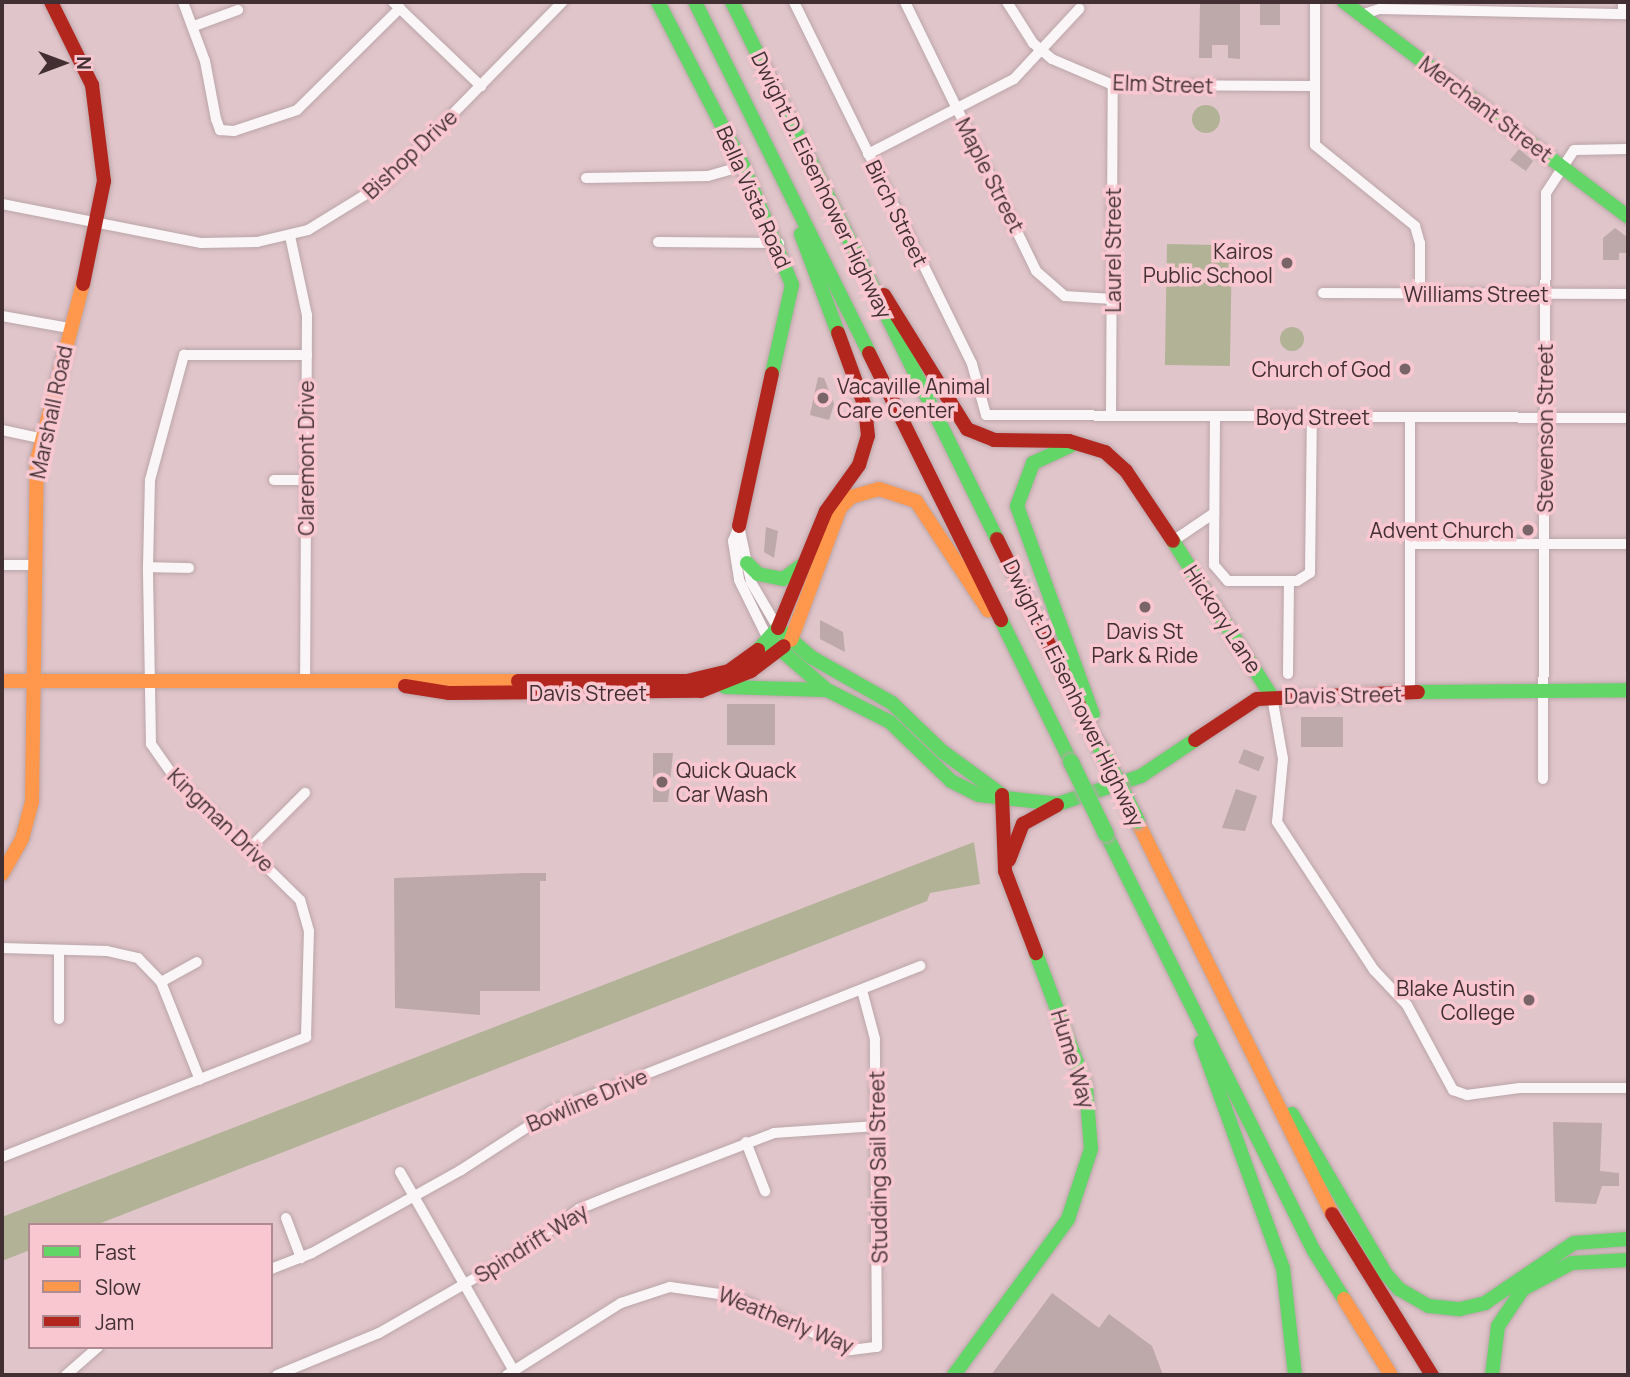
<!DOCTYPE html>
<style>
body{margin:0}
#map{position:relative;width:1630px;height:1377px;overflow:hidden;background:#e0c5ca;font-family:Manrope,sans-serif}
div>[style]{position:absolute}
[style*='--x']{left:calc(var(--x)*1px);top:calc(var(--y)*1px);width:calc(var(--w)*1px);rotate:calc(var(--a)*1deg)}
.green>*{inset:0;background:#b2b296;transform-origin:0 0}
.round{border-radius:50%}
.building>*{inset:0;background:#bda8aa;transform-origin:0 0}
.roads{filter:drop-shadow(0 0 2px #baa5a9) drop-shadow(0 0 2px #baa5a9)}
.street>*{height:10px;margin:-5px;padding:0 5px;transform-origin:5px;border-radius:5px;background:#faf6f7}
.fast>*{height:14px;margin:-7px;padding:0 7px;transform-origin:7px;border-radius:7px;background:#63d668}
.slow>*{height:14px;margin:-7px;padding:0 7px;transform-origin:7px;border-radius:7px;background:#ff974d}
.jam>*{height:14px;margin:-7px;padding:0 7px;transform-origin:7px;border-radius:7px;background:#b3261e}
.bridges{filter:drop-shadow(0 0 2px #baa5a9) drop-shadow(0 0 2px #baa5a9)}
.fast-bridge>*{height:16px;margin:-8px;padding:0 8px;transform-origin:8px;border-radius:8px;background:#63d668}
.dots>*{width:19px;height:19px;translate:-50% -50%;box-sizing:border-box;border:4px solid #f8c7d0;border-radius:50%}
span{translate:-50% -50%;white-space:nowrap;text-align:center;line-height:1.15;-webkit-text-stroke:7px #f8c7d0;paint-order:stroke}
.street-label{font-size:21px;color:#422f33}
.poi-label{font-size:21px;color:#422f33}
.right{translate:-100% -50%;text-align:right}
.left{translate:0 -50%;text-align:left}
.frame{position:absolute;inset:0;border:4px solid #422f33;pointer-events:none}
.legend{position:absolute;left:28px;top:1223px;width:245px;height:126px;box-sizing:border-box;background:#f8c7d0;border:2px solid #af8a91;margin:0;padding:9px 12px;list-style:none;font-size:21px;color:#422f33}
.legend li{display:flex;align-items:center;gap:14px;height:35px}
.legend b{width:35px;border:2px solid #af8a91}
.north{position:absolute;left:28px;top:28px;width:70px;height:70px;-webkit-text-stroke:5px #f8c7d0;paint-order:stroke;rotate:90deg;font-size:19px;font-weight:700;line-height:28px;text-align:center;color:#422f33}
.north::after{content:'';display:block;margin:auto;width:24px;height:32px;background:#422f33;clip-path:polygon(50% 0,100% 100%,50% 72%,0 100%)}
</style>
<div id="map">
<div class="green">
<div class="round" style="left:1192px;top:105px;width:28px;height:28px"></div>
<div style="left:1167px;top:244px;width:65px;height:121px;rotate:1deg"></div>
<div class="round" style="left:1280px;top:327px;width:24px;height:24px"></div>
<div style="clip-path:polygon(974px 842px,980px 884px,930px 893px,927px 901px,96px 1225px,30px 1225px,30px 1250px,2px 1261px,2px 1217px)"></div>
</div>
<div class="building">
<div style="clip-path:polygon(1200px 2px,1240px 2px,1240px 59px,1228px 58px,1228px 45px,1212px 45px,1212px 58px,1199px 58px)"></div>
<div style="left:1260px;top:2px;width:20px;height:23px"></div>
<div style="clip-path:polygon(1519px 149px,1533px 161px,1526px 171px,1510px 160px)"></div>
<div style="clip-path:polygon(1615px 228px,1627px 237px,1628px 253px,1619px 253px,1619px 260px,1603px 260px,1603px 238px)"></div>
<div style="clip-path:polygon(818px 377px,824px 378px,834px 404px,829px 420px,810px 415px)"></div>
<div style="clip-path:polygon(766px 527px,778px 531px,774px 558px,764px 552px)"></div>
<div style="clip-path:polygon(820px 620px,843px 632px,845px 652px,820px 639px)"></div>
<div style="left:727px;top:704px;width:48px;height:41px"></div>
<div style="left:1301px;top:717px;width:42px;height:30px"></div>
<div style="left:1244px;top:749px;width:22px;height:15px;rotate:22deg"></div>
<div style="clip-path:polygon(653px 753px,673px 753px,668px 802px,653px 802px)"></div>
<div style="clip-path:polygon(1236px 789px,1257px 796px,1245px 831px,1222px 828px)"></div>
<div style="clip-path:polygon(525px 873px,546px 873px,546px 881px,540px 881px,540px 991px,480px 991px,480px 1015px,395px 1008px,394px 878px)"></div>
<div style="clip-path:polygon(1553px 1122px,1602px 1123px,1600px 1171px,1619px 1173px,1619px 1186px,1602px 1186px,1596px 1204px,1555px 1202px)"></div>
<div style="clip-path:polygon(1052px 1293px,1099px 1328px,1109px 1314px,1152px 1346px,1163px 1375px,991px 1375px)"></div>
</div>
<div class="roads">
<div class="street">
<div style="--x:183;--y:2;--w:63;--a:69.6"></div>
<div style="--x:205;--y:61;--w:59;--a:79.3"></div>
<div style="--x:216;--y:119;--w:12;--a:70"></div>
<div style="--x:220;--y:130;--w:14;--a:4"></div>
<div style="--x:234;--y:131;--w:66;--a:-18.4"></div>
<div style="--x:297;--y:110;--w:145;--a:-44.7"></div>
<div style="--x:393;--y:2;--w:122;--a:43.7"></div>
<div style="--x:794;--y:2;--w:403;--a:63.8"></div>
<div style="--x:972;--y:364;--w:53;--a:74.6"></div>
<div style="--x:986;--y:415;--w:642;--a:0.27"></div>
<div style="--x:905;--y:2;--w:299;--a:64"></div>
<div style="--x:1036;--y:271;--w:38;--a:41"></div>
<div style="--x:1065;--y:296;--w:47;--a:3.7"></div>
<div style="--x:1007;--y:2;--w:49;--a:57.6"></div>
<div style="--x:1033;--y:43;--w:25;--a:40"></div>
<div style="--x:1052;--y:59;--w:66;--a:23.1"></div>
<div style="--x:1113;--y:85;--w:199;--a:0.3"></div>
<div style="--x:1315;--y:2;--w:143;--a:90"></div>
<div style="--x:1315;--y:145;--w:129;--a:39"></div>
<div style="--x:1415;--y:226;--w:18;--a:74"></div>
<div style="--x:1420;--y:243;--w:51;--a:90"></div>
<div style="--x:1623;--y:14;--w:12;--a:-90"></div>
<div style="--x:1361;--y:15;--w:20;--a:-18"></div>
<div style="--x:1380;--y:9;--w:248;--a:1.2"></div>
<div style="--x:194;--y:26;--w:47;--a:-20"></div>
<div style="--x:868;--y:154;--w:164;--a:-27.2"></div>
<div style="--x:1014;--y:79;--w:96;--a:-47.1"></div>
<div style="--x:586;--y:178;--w:122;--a:-0.9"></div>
<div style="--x:708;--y:176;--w:36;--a:-16"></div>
<div style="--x:2;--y:204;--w:203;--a:11.1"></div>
<div style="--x:201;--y:243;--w:56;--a:-1"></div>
<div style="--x:257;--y:242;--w:52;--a:-13.2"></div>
<div style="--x:308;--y:230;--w:92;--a:-31.6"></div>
<div style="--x:386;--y:182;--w:252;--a:-45.6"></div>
<div style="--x:290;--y:236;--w:81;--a:77.9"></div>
<div style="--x:307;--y:315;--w:366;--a:90.3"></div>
<div style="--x:658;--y:242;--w:121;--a:0.5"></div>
<div style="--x:1323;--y:293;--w:305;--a:0.2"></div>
<div style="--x:2;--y:316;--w:68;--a:10.2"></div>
<div style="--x:1111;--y:416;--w:331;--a:-89.7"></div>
<div style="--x:1215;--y:417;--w:148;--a:90.4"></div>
<div style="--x:1214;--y:565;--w:21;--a:49"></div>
<div style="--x:1228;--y:581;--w:69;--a:0"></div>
<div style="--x:1297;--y:581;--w:15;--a:-32"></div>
<div style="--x:1310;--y:573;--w:156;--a:-89.3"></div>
<div style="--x:2;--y:430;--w:40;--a:12"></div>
<div style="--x:274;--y:480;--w:32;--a:0"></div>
<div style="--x:739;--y:526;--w:16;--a:112"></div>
<div style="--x:733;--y:541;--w:39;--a:81"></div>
<div style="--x:739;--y:580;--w:66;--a:63.8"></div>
<div style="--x:739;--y:526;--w:57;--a:77.9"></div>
<div style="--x:751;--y:582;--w:53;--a:59.6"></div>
<div style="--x:1173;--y:541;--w:50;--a:-34.3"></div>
<div style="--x:1410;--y:544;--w:218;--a:0"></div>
<div style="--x:2;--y:565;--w:32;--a:0"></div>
<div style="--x:148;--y:567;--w:41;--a:1.4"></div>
<div style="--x:1288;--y:674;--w:93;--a:-89.4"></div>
<div style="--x:1410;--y:693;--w:275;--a:-90"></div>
<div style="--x:1272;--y:697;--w:63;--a:79.9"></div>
<div style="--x:1283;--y:759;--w:63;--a:95.4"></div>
<div style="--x:1277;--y:822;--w:177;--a:56.8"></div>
<div style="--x:1374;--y:970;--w:48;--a:46.7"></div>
<div style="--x:1407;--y:1005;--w:97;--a:61.6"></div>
<div style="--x:1453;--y:1090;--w:15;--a:20"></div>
<div style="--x:1467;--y:1095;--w:53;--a:-7.5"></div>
<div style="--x:1520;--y:1088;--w:108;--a:0"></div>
<div style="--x:1543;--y:779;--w:586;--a:-89.71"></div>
<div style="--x:1546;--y:193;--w:51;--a:-56.9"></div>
<div style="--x:1574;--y:150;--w:54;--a:-1.1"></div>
<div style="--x:250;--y:848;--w:78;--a:-45"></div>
<div style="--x:2;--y:948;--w:105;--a:1.6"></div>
<div style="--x:107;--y:951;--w:32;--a:13"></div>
<div style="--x:138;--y:958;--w:33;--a:46"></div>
<div style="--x:161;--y:982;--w:105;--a:68.3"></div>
<div style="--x:161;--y:982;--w:41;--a:-29.1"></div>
<div style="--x:59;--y:1019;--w:69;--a:-90"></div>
<div style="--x:746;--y:1142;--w:53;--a:68.8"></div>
<div style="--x:2;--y:1157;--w:327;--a:-21.5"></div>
<div style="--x:306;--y:1037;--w:106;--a:-88.4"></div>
<div style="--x:309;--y:931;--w:32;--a:-106"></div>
<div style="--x:300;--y:900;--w:180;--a:-135.5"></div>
<div style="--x:172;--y:774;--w:37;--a:-125"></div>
<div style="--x:151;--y:744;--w:177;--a:-91"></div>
<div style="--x:148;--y:567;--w:87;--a:-88.7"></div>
<div style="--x:150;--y:480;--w:130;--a:-74.8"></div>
<div style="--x:184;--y:355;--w:123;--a:0"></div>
<div style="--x:400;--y:1172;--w:229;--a:60.2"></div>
<div style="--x:286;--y:1218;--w:43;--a:69.4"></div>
<div style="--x:271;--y:1269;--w:44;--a:-21.3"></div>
<div style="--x:312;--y:1253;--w:171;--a:-29.1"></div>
<div style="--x:461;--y:1170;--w:108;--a:-33"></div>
<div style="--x:552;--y:1111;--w:396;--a:-21.5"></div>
<div style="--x:66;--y:1375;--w:43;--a:-41.2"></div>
<div style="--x:277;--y:1375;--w:110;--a:-22.4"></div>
<div style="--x:379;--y:1333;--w:165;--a:-29.8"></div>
<div style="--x:522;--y:1251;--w:71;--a:-36.4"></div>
<div style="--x:579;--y:1209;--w:42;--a:-22.3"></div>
<div style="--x:618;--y:1193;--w:167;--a:-21"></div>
<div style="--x:774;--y:1133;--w:103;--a:-3.9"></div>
<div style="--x:507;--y:1375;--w:135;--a:-32.3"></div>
<div style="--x:621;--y:1303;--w:52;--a:-18.1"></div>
<div style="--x:670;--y:1287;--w:64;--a:8.1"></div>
<div style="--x:733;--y:1296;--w:130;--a:24.6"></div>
<div style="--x:851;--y:1350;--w:26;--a:-7"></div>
<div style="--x:877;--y:1347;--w:308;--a:-90.4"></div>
<div style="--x:875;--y:1039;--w:51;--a:-104.9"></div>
</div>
<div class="fast">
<div style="--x:658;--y:2;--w:185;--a:62.6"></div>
<div style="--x:743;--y:166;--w:129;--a:67.6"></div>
<div style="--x:792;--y:285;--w:91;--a:102.7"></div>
<div style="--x:695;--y:2;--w:392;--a:63.6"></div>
<div style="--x:732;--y:2;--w:599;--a:63.73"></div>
<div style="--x:1344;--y:2;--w:356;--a:37.1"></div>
<div style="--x:801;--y:234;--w:106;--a:69.5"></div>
<div style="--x:1070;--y:446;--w:41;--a:155.3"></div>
<div style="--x:1033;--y:463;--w:46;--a:110.4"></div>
<div style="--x:1017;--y:506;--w:222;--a:70"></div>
<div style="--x:1173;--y:541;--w:185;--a:57.6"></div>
<div style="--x:747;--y:563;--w:16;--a:45"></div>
<div style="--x:758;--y:574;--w:25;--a:11"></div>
<div style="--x:783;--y:579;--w:27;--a:-36"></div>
<div style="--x:1001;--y:620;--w:158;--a:63.8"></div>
<div style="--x:768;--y:639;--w:78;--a:40.8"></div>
<div style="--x:827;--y:690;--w:71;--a:26.9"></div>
<div style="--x:890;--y:722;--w:85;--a:44"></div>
<div style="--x:951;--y:781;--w:31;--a:27"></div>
<div style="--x:979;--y:795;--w:80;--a:6.5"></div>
<div style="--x:1058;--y:804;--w:88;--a:-18.6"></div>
<div style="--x:1141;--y:776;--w:65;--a:-33.7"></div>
<div style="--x:758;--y:650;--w:30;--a:-48"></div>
<div style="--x:778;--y:628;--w:44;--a:41.3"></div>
<div style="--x:811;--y:657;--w:93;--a:29.6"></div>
<div style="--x:892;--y:703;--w:71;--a:43.9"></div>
<div style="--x:943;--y:752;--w:73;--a:36.1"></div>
<div style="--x:725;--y:687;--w:99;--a:1.7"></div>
<div style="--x:1418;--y:692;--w:210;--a:-0.5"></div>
<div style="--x:1106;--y:834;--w:466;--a:63.5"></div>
<div style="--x:1314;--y:1251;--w:57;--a:58"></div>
<div style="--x:1201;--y:1042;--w:240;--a:70.1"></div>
<div style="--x:1283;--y:1268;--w:108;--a:83.6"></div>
<div style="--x:1292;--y:1114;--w:186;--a:59.6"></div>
<div style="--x:1386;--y:1274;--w:20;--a:49"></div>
<div style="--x:1399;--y:1289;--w:34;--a:30"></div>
<div style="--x:1429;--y:1306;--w:31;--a:6"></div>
<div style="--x:1460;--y:1309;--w:26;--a:-13"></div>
<div style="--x:1485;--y:1303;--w:107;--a:-34"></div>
<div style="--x:1574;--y:1243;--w:54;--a:-4.2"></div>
<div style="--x:954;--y:1375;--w:193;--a:-53.8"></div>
<div style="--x:1068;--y:1219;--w:74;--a:-71.8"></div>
<div style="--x:1091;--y:1149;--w:62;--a:-94.6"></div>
<div style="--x:1086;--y:1087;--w:143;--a:-110.5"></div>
<div style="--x:1492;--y:1375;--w:49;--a:-83"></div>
<div style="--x:1498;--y:1326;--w:45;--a:-56"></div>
<div style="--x:1523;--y:1289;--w:55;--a:-28"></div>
<div style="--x:1572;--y:1263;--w:56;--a:-3.1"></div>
</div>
<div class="slow">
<div style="--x:791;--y:640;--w:141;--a:-69.6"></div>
<div style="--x:840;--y:508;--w:16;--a:-45"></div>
<div style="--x:851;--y:497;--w:29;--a:-16"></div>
<div style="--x:879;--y:489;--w:39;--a:18"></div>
<div style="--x:916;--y:501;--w:131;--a:56.6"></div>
<div style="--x:2;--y:681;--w:516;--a:0"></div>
<div style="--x:1137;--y:821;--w:439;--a:63.6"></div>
<div style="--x:2;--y:874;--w:40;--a:-60.3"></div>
<div style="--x:22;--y:839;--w:39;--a:-75"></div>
<div style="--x:32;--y:801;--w:341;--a:-89.2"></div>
<div style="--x:37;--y:460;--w:182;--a:-75.4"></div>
<div style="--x:1344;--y:1299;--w:89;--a:58.3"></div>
</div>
<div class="jam">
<div style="--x:51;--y:2;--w:93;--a:63.7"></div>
<div style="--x:92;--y:85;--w:97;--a:82.9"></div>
<div style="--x:104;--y:181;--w:105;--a:101.5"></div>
<div style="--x:884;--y:295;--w:158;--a:58.2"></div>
<div style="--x:967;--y:429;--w:29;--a:22"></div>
<div style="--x:994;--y:440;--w:75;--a:0.8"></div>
<div style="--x:1069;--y:441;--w:38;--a:17"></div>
<div style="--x:1105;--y:452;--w:28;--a:42"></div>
<div style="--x:1126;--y:471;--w:84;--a:56.1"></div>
<div style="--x:869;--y:353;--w:298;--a:63.7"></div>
<div style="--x:739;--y:526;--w:156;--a:-77.8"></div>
<div style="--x:997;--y:539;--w:234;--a:63.7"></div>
<div style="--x:778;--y:628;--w:126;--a:-67.7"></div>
<div style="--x:826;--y:511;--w:57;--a:-54.3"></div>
<div style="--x:859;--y:465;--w:30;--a:-73"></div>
<div style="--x:868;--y:436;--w:29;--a:-96"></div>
<div style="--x:865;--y:407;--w:79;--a:-110"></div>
<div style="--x:518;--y:681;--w:169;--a:0"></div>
<div style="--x:687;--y:681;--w:43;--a:-13.4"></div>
<div style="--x:729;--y:671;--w:36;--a:-36"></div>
<div style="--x:405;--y:686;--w:45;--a:9"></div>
<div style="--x:449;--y:693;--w:252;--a:-0.5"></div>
<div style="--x:701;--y:691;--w:54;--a:-21.8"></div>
<div style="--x:751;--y:671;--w:41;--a:-37.1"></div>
<div style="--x:1195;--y:740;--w:74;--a:-33.5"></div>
<div style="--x:1257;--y:699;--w:161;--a:-2.5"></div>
<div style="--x:1002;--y:795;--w:76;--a:87.7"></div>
<div style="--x:1005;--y:871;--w:88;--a:69.3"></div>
<div style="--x:1009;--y:860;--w:39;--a:-69"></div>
<div style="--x:1023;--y:824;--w:39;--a:-29"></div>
<div style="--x:1332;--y:1214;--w:190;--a:58.2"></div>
</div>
</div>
<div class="bridges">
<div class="fast-bridge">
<div style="--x:1101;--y:749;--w:80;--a:63.4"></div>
<div style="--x:1071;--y:762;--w:80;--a:64.1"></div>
</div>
</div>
<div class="dots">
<div style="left:1287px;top:263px;background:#796468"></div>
<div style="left:1405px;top:369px;background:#796468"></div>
<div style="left:823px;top:398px;background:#796468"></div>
<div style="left:1528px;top:530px;background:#796468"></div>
<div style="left:1145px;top:607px;background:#796468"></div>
<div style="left:662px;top:782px;background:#796468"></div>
<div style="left:1529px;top:1000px;background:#796468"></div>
</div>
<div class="street-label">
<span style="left:1163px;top:84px;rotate:2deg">Elm Street</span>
<span style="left:1486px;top:109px;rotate:37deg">Merchant Street</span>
<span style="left:410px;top:154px;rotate:-43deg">Bishop Drive</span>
<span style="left:990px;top:175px;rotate:63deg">Maple Street</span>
<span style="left:822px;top:185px;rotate:64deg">Dwight D. Eisenhower Highway</span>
<span style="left:754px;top:197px;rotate:66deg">Bella Vista Road</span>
<span style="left:897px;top:213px;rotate:64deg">Birch Street</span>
<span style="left:1113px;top:250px;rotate:-90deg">Laurel Street</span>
<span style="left:1476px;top:294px">Williams Street</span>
<span style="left:51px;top:412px;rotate:-78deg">Marshall Road</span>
<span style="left:1313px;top:417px">Boyd Street</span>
<span style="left:1545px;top:428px;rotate:-90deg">Stevenson Street</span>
<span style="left:306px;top:458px;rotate:-90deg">Claremont Drive</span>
<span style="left:1223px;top:619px;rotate:57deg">Hickory Lane</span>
<span style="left:588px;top:693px">Davis Street</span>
<span style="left:1074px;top:693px;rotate:64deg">Dwight D. Eisenhower Highway</span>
<span style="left:1343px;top:695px;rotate:-1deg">Davis Street</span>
<span style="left:221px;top:820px;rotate:44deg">Kingman Drive</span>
<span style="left:1073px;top:1059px;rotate:73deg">Hume Way</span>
<span style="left:587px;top:1100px;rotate:-23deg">Bowline Drive</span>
<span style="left:878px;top:1167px;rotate:-91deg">Studding Sail Street</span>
<span style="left:531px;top:1243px;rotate:-32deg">Spindrift Way</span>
<span style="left:786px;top:1320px;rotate:22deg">Weatherly Way</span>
</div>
<div class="poi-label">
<span class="right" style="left:1273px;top:263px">Kairos<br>Public School</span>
<span class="right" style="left:1391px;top:369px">Church of God</span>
<span class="left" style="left:837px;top:398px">Vacaville Animal<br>Care Center</span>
<span class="right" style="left:1514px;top:530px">Advent Church</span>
<span style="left:1145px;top:643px">Davis St<br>Park &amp; Ride</span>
<span class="left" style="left:676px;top:782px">Quick Quack<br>Car Wash</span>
<span class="right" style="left:1515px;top:1000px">Blake Austin<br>College</span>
</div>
<div class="frame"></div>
<ul class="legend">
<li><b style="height:9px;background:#63d668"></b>Fast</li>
<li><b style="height:9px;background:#ff974d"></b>Slow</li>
<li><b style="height:9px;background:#b3261e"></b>Jam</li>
</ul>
<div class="north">N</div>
</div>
